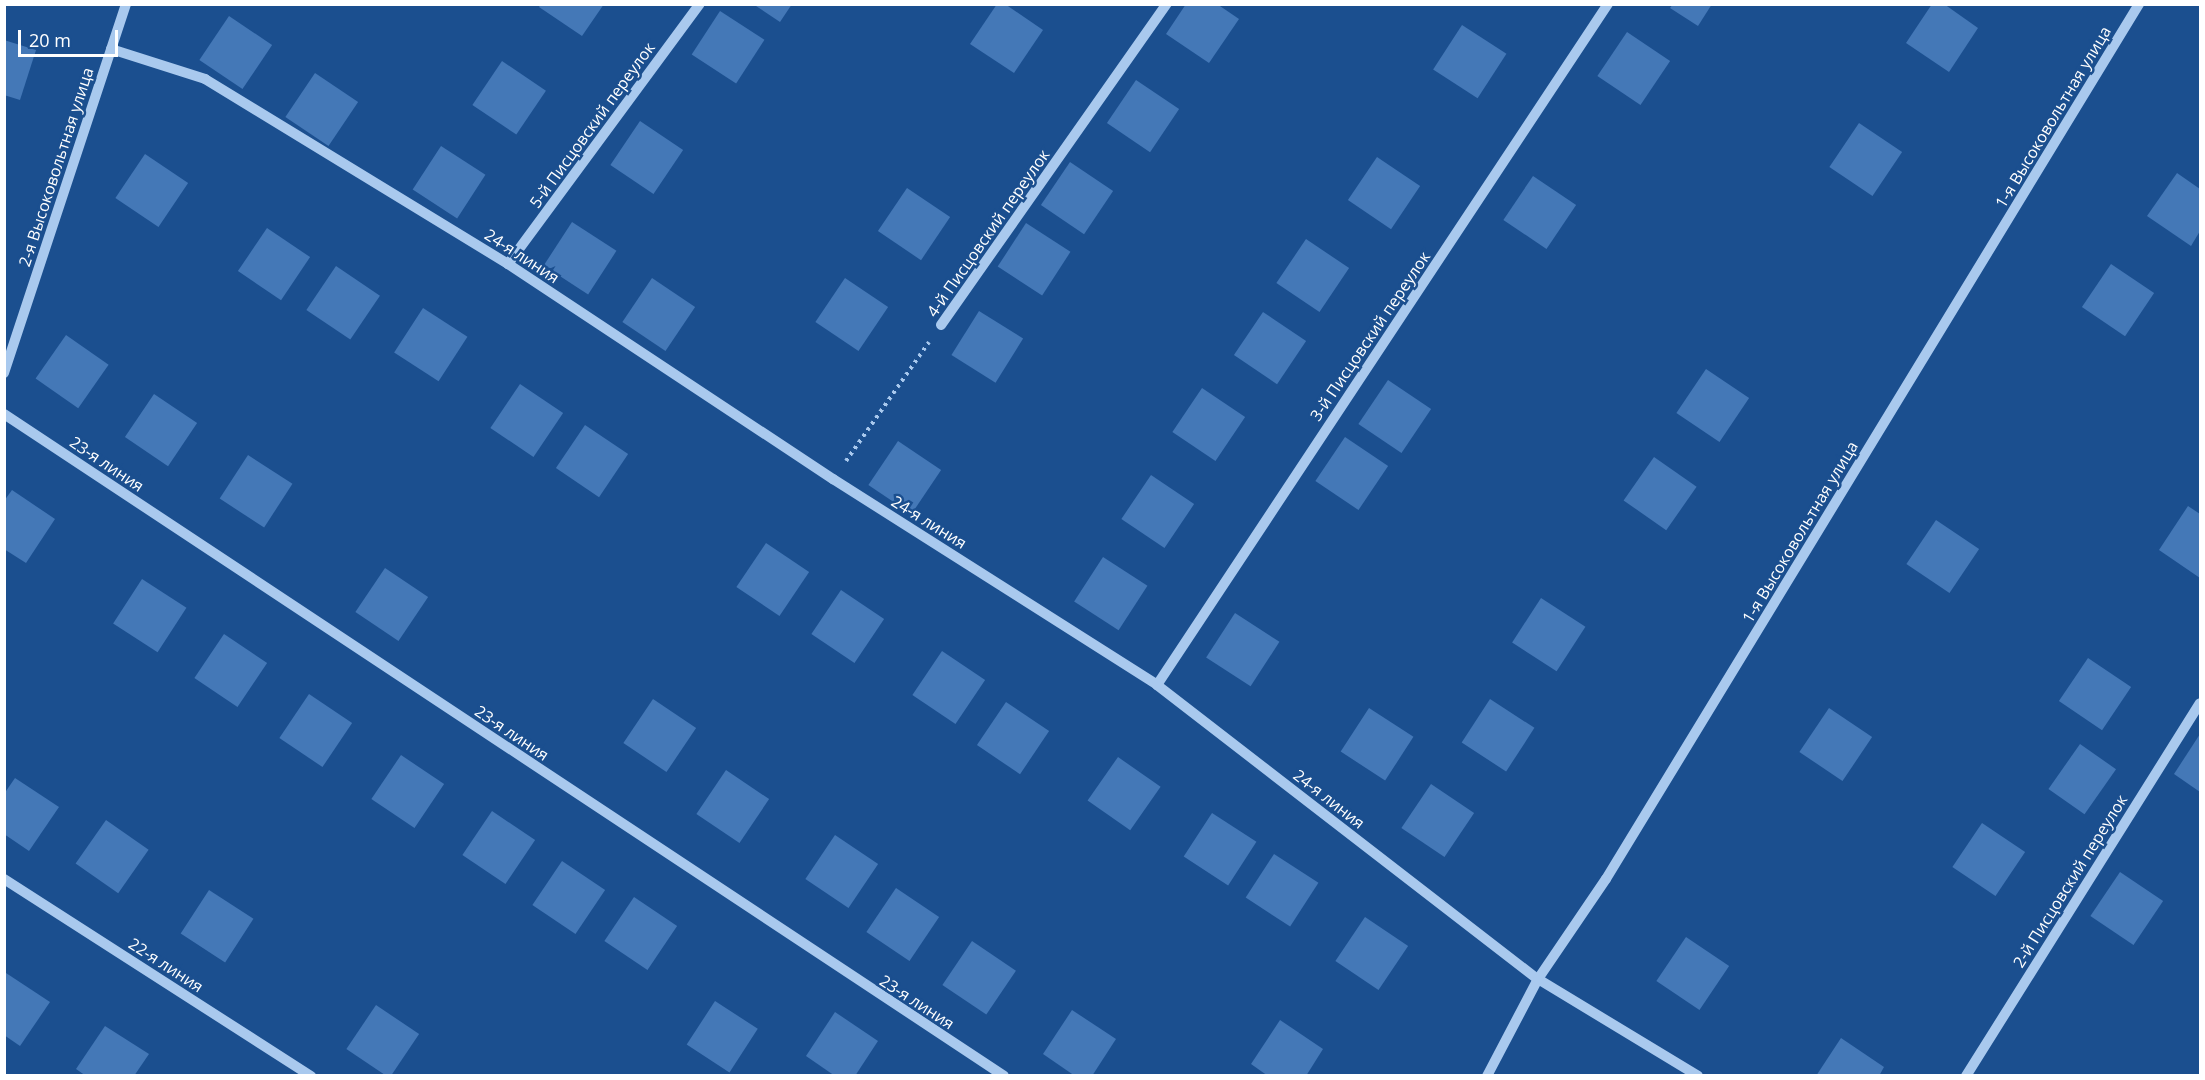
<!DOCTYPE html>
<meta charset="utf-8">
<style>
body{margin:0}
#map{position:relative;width:2205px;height:1080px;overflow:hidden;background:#1b4f8f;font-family:"Open Sans",sans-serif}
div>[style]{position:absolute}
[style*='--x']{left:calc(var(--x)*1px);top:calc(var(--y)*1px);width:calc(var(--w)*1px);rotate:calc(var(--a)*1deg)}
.building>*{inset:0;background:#4478b7;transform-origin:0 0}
.path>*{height:4px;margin-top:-2px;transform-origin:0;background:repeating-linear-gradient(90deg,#a9c9ee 0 3px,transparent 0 7.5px)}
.minor>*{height:10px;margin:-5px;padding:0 5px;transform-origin:5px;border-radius:5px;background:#a9c9ee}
span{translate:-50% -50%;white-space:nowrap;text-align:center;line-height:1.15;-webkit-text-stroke:5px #1b4f8f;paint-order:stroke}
.street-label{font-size:16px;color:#fff}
.frame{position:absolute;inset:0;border:6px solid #fff;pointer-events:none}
.scale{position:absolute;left:18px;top:30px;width:100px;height:27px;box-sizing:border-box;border:3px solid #fff;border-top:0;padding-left:8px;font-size:18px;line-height:21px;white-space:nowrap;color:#fff;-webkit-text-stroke:4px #1b4f8f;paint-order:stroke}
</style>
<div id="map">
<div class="building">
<div style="clip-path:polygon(541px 4px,604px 4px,582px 36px,539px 7px)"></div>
<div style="clip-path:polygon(753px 4px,792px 4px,780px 22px)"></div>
<div style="clip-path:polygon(997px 4px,1005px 4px,1043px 30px,1014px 73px,970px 44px)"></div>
<div style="clip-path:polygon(1186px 4px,1217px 4px,1239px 19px,1209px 63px,1166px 34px)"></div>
<div style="clip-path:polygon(1673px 4px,1712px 4px,1698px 26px,1670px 8px)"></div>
<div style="clip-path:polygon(1932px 4px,1944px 4px,1978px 28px,1949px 72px,1906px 43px)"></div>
<div style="left:720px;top:11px;width:53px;height:52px;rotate:33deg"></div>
<div style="left:229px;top:16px;width:52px;height:53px;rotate:34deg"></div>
<div style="left:1462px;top:25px;width:53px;height:53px;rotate:33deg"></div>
<div style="left:1627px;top:32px;width:52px;height:53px;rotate:34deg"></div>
<div style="clip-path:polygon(4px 40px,36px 50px,20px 100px,4px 95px)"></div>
<div style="left:502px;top:61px;width:53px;height:53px;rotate:34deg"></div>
<div style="left:315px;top:73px;width:52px;height:53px;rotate:34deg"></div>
<div style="left:1136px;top:80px;width:52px;height:52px;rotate:34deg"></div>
<div style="left:640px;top:121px;width:52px;height:53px;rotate:34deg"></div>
<div style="left:1859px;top:123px;width:52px;height:53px;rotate:34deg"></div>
<div style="left:441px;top:146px;width:53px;height:52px;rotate:33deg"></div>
<div style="left:145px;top:154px;width:52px;height:53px;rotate:34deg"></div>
<div style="left:1377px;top:157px;width:52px;height:52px;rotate:34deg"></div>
<div style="left:1070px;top:162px;width:52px;height:52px;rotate:34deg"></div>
<div style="clip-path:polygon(2177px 173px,2200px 189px,2200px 231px,2191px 246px,2147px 216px)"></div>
<div style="left:1533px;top:176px;width:52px;height:53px;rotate:34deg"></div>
<div style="left:907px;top:188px;width:52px;height:52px;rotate:34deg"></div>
<div style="left:572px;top:222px;width:53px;height:52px;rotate:33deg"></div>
<div style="left:1026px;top:223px;width:53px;height:52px;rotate:33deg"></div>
<div style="left:267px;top:228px;width:52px;height:52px;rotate:34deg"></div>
<div style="left:1306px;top:239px;width:52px;height:53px;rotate:34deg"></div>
<div style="left:2111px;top:264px;width:52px;height:52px;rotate:34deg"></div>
<div style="left:336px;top:266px;width:53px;height:53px;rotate:34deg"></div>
<div style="left:652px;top:278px;width:52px;height:53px;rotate:34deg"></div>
<div style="left:845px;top:278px;width:52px;height:53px;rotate:34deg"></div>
<div style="left:423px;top:308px;width:53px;height:53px;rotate:33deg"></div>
<div style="left:979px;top:311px;width:52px;height:52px;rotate:32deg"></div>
<div style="left:1263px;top:312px;width:52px;height:52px;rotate:34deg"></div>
<div style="left:66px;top:335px;width:52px;height:53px;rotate:35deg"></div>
<div style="left:1706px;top:369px;width:52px;height:53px;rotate:34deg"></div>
<div style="left:1388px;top:380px;width:52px;height:53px;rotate:34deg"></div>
<div style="left:520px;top:384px;width:52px;height:53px;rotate:34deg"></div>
<div style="left:1202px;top:388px;width:52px;height:53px;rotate:34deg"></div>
<div style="left:154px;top:394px;width:52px;height:52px;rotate:34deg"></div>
<div style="left:585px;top:425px;width:52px;height:52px;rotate:34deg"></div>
<div style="left:1345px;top:437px;width:52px;height:53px;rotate:34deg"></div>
<div style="left:898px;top:441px;width:52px;height:53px;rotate:34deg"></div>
<div style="left:248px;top:455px;width:53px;height:52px;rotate:33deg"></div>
<div style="left:1654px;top:457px;width:52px;height:53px;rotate:35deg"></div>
<div style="left:1151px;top:475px;width:52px;height:53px;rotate:34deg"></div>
<div style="clip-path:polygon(12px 490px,55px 519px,26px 563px,4px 549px,4px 501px)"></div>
<div style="clip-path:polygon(2188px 506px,2200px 514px,2200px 578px,2159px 550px)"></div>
<div style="left:1936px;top:520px;width:52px;height:53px;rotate:34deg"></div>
<div style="left:766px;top:543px;width:52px;height:53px;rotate:34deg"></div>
<div style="left:1103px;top:557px;width:53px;height:53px;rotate:33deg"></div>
<div style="left:385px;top:568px;width:52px;height:53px;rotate:34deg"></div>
<div style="left:142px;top:579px;width:53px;height:53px;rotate:33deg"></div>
<div style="left:841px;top:590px;width:52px;height:53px;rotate:34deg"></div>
<div style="left:1541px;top:598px;width:53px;height:53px;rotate:33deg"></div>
<div style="left:1235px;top:613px;width:53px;height:53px;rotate:33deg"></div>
<div style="left:224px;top:634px;width:52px;height:53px;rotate:34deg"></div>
<div style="left:942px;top:651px;width:52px;height:53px;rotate:34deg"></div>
<div style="left:2088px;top:658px;width:52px;height:52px;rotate:34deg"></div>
<div style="left:309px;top:694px;width:52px;height:53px;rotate:34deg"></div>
<div style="left:653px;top:699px;width:52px;height:53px;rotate:34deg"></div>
<div style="left:1490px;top:699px;width:53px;height:52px;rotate:33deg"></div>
<div style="left:1006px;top:702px;width:52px;height:52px;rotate:34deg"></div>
<div style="left:1369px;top:708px;width:53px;height:52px;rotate:33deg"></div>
<div style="left:1829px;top:708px;width:52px;height:53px;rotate:34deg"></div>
<div style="clip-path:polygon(2200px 734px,2200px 792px,2174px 774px)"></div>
<div style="left:2080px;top:744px;width:44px;height:55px;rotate:35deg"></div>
<div style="left:401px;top:755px;width:52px;height:53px;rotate:34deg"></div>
<div style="left:1118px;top:757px;width:52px;height:53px;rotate:35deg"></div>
<div style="left:726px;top:770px;width:52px;height:53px;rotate:34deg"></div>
<div style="clip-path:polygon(15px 778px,59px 807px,29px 851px,4px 834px,4px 794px)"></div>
<div style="left:1431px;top:784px;width:52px;height:53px;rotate:34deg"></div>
<div style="left:492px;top:811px;width:52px;height:53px;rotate:34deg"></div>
<div style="left:1212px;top:813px;width:53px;height:52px;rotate:33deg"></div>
<div style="left:106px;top:820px;width:52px;height:53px;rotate:35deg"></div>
<div style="left:1982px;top:823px;width:52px;height:53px;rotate:34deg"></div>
<div style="left:835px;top:835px;width:52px;height:53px;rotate:34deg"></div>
<div style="left:1274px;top:854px;width:53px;height:52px;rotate:33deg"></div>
<div style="left:562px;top:861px;width:52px;height:53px;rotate:34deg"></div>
<div style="left:2120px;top:872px;width:52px;height:53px;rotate:34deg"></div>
<div style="left:896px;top:888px;width:52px;height:53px;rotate:34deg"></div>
<div style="left:209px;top:890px;width:53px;height:52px;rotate:33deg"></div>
<div style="left:634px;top:897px;width:52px;height:53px;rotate:34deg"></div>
<div style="left:1365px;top:917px;width:52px;height:53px;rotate:34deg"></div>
<div style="left:1686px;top:937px;width:52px;height:53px;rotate:34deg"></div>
<div style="left:972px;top:941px;width:53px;height:53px;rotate:34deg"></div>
<div style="clip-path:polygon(6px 973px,50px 1002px,20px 1046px,4px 1035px)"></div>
<div style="left:715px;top:1001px;width:51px;height:52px;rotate:33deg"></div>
<div style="left:376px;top:1005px;width:52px;height:53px;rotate:34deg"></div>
<div style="clip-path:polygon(1072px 1010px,1116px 1039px,1092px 1076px,1075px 1076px,1043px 1054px)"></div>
<div style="clip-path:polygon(835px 1012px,878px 1041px,855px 1076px,835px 1076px,806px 1056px)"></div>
<div style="clip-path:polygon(1280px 1020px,1323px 1049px,1306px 1076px,1268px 1076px,1251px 1064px)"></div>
<div style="clip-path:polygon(105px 1026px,149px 1054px,134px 1076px,86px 1076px,76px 1069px)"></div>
<div style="clip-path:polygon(1841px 1038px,1884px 1067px,1879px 1076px,1816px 1076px)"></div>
</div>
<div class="path">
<div style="--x:846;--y:461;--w:145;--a:-55.1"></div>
</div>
<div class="minor">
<div style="--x:111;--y:49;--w:99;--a:17.7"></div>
<div style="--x:205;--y:79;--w:355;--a:31.4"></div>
<div style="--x:508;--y:264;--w:390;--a:33.5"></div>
<div style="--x:833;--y:479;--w:384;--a:32.4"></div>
<div style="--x:1157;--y:685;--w:481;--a:37.7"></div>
<div style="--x:1538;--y:979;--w:187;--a:31.2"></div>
<div style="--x:508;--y:264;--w:323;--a:-53.6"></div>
<div style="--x:941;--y:325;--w:393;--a:-54.9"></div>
<div style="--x:4;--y:373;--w:389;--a:-71.7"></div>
<div style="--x:4;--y:414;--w:1199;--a:33.5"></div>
<div style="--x:1157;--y:685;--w:817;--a:-56.49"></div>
<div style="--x:4;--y:879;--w:365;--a:32.7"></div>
<div style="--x:1487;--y:1076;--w:110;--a:-62.3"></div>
<div style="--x:1538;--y:979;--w:121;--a:-55.8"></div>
<div style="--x:1606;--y:879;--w:1025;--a:-58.65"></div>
<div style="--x:1966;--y:1076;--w:440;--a:-57.9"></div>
</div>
<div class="street-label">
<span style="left:2053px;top:117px;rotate:-59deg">1-я Высоковольтная улица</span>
<span style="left:592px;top:125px;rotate:-54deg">5-й Писцовский переулок</span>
<span style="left:56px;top:167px;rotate:-72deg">2-я Высоковольтная улица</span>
<span style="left:988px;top:233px;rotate:-55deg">4-й Писцовский переулок</span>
<span style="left:522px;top:256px;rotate:33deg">24-я линия</span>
<span style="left:1370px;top:336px;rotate:-56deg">3-й Писцовский переулок</span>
<span style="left:107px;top:464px;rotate:34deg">23-я линия</span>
<span style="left:929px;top:522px;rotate:32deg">24-я линия</span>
<span style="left:1800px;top:532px;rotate:-59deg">1-я Высоковольтная улица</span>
<span style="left:512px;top:733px;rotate:34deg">23-я линия</span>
<span style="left:1329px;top:799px;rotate:38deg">24-я линия</span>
<span style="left:2070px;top:881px;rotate:-58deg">2-й Писцовский переулок</span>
<span style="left:166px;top:965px;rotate:33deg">22-я линия</span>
<span style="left:917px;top:1002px;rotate:33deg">23-я линия</span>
</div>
<div class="frame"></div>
<div class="scale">20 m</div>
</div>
